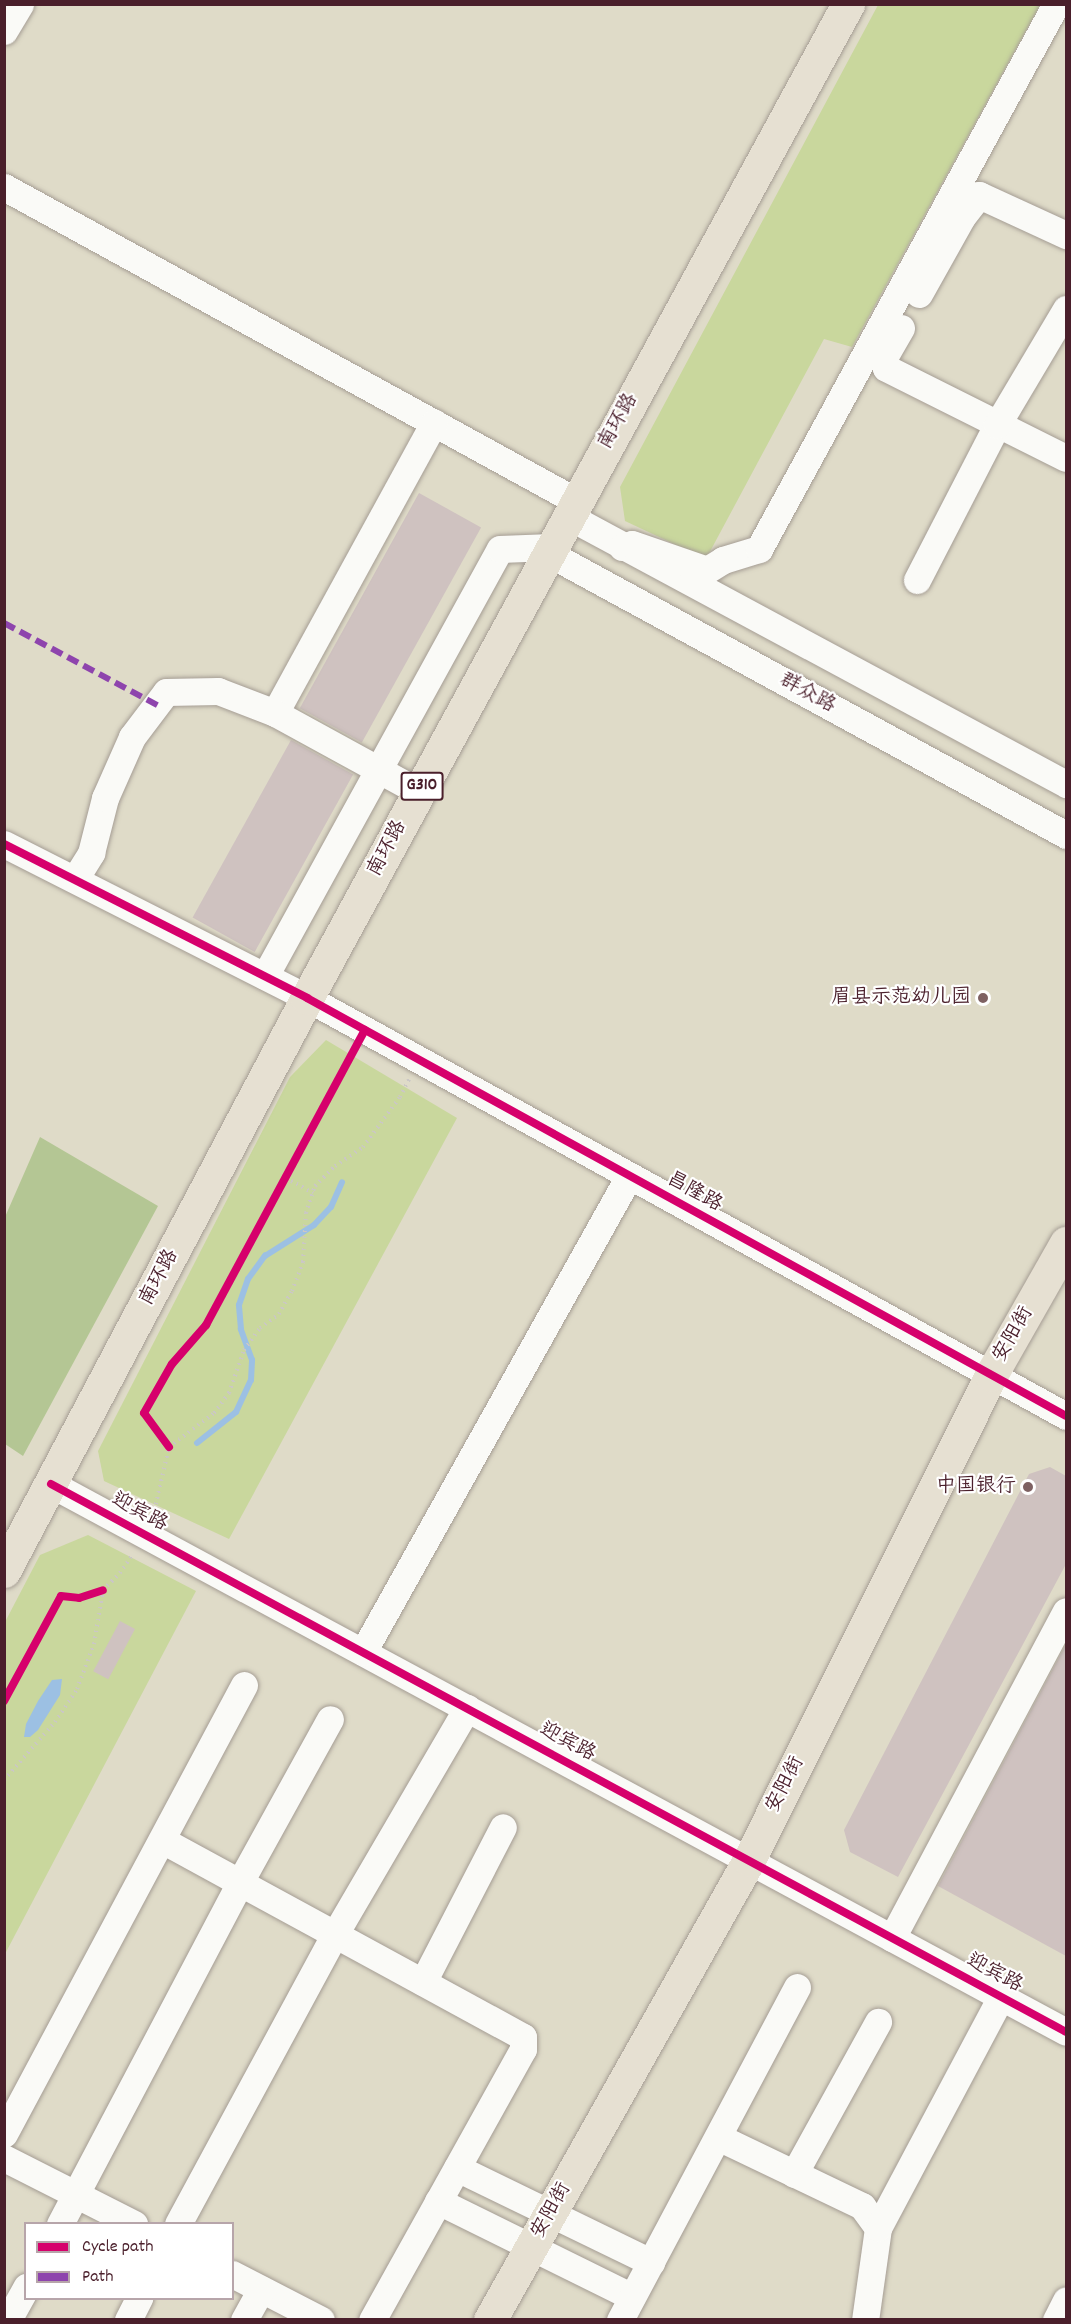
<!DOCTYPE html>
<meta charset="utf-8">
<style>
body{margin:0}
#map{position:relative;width:1071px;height:2324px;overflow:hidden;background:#dfdbc8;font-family:Dekko,"LXGW WenKai TC",sans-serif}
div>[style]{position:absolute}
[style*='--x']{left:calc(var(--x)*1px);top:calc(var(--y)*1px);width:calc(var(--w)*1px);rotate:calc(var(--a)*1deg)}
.green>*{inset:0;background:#c9d79d}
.forest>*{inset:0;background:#b4c694}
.water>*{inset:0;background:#9cc0e3}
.stream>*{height:6px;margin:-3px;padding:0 3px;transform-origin:3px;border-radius:3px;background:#9cc0e3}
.building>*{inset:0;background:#cfc2c0;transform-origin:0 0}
.path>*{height:4px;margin-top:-2px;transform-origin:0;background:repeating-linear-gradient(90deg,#cbc7c5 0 1.5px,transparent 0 6px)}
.roads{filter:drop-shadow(0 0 2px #a59d94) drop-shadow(0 0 2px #a59d94)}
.minor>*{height:27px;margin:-13.5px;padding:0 13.5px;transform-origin:13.5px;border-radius:13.5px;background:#fafaf7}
.major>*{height:33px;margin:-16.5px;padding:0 16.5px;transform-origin:16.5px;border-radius:16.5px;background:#e6e0d2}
.highway>*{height:33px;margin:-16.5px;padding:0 16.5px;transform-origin:16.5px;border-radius:16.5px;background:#e6e0d2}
.quiet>*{height:6px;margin-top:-3px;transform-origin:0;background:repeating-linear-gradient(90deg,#8e44ad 0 12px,transparent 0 18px)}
.cycleway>*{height:8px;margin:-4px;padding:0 4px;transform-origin:4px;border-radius:4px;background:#d6006c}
.dots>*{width:16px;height:16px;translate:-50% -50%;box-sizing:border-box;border:3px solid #fff;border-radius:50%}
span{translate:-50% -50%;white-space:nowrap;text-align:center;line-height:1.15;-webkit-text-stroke:4.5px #fff;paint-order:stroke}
.shield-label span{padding:2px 4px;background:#fff;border:2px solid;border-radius:4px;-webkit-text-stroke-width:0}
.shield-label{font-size:18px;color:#4a1f2b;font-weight:700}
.street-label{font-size:20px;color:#4a1f2b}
.poi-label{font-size:20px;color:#4a1f2b}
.right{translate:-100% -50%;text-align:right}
.frame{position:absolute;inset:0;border:6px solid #4a1f2b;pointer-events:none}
.legend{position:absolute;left:24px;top:2222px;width:210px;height:78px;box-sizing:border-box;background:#fff;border:2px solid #b7a5aa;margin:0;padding:8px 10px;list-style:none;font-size:18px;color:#4a1f2b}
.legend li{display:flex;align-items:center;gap:12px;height:30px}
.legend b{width:30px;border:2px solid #b7a5aa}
</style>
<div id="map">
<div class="green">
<div style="clip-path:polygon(878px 5px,1040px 5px,852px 347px,824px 339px,706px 559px,625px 521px,620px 487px)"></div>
<div style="clip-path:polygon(326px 1040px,457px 1118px,229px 1539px,104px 1481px,98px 1451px,290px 1077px)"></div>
<div style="clip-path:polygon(88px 1535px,196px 1591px,5px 1954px,5px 1622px,40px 1555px)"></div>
</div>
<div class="forest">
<div style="clip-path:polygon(40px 1137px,158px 1206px,23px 1456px,5px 1444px,5px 1217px)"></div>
</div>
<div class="water">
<div style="clip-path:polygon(62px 1679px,60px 1695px,38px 1730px,30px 1737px,24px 1737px,26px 1724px,38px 1701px,52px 1680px)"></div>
</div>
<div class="stream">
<div style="--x:197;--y:1443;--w:50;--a:-38.5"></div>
<div style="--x:236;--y:1412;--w:35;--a:-65"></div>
<div style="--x:251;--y:1380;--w:20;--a:-87"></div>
<div style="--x:252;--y:1360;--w:33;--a:-110"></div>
<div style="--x:241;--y:1329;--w:24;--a:-95"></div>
<div style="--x:239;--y:1305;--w:28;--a:-71"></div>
<div style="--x:248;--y:1279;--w:29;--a:-54"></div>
<div style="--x:265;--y:1256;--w:58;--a:-32.3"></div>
<div style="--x:314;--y:1225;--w:25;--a:-47"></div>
<div style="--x:331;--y:1207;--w:27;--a:-66"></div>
</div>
<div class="building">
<div style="left:419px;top:493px;width:71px;height:246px;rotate:29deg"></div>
<div style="left:291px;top:740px;width:71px;height:203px;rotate:29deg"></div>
<div style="clip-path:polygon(1050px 1467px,1066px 1476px,1066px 1564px,898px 1877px,850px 1852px,844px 1830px,1029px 1474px)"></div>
<div style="left:120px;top:1621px;width:17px;height:57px;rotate:28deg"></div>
<div style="clip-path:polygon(1066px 1644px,1066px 1956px,938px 1886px)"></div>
</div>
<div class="path">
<div style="--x:286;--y:1178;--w:31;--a:29"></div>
<div style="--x:153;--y:1516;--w:71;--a:-76.9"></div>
<div style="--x:169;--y:1447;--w:56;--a:-37.1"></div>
<div style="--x:214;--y:1413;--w:25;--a:-53"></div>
<div style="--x:229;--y:1393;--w:46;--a:-70.8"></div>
<div style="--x:244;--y:1350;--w:27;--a:-54"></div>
<div style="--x:260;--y:1328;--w:24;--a:-36"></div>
<div style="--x:279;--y:1314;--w:26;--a:-61"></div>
<div style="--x:292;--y:1291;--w:31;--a:-69"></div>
<div style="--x:303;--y:1262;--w:49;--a:-86.5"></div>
<div style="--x:306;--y:1213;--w:28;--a:-72"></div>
<div style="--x:315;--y:1186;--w:28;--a:-45"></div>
<div style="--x:335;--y:1166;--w:34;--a:-34"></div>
<div style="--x:363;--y:1147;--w:62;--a:-53.5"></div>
<div style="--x:400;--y:1097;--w:22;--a:-63"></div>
<div style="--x:4;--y:1780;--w:77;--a:-48.7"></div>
<div style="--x:55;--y:1722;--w:40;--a:-56"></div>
<div style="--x:77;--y:1689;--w:48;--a:-69.3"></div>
<div style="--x:94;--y:1644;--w:55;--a:-80.5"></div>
<div style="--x:103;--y:1590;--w:24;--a:-45"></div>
<div style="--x:120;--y:1573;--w:23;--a:-56"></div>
</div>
<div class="roads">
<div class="minor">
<div style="--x:4;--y:31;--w:31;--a:-59"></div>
<div style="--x:4;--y:187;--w:653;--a:28.76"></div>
<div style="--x:919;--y:294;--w:88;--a:-60.8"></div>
<div style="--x:962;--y:217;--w:28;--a:-52"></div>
<div style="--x:979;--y:195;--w:96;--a:24.7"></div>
<div style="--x:901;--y:328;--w:36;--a:120"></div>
<div style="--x:883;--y:359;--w:9;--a:72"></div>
<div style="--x:886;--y:368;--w:201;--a:26.6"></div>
<div style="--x:568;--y:516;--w:566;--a:28.29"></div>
<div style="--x:622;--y:547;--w:10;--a:-17"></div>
<div style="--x:632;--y:544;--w:79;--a:19.1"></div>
<div style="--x:707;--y:570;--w:19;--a:-32"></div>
<div style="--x:723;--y:560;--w:38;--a:-17"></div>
<div style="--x:759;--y:549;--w:621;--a:-61.41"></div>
<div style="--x:548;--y:553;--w:590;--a:28.56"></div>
<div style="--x:917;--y:580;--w:174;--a:-62.7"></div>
<div style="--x:997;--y:425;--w:135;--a:-59.3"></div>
<div style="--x:275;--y:713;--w:331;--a:-61.3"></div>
<div style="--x:4;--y:844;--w:340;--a:26.9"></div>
<div style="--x:307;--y:998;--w:866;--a:28.84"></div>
<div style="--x:75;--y:879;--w:31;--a:-58"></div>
<div style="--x:91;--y:853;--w:57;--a:-75.7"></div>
<div style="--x:105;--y:798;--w:67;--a:-66.1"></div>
<div style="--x:132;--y:737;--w:56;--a:-52.9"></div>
<div style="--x:166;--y:692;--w:52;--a:-1.1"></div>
<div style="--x:218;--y:691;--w:61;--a:21.1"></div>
<div style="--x:275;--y:713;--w:164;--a:28.7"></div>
<div style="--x:265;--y:976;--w:487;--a:-61.2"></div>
<div style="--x:500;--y:549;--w:51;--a:-2.2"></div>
<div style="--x:51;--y:1484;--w:1153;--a:28.36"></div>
<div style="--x:363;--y:1652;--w:545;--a:-60.8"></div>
<div style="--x:162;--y:1840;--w:411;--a:28.6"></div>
<div style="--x:523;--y:2037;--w:12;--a:90"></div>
<div style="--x:523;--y:2049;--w:310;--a:119.1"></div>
<div style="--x:892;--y:1938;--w:370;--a:-62"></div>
<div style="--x:423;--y:1982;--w:174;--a:-62.7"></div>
<div style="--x:4;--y:2134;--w:509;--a:-61.87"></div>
<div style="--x:718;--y:2137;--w:160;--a:25.6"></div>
<div style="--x:862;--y:2206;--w:27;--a:54"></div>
<div style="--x:878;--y:2228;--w:93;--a:98"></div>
<div style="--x:4;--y:2158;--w:146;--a:26.9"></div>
<div style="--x:457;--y:2168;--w:216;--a:25.9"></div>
<div style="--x:794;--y:2174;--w:174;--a:-61.1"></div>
<div style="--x:438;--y:2201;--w:216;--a:26.3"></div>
<div style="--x:60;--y:2224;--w:386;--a:-62.2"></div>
<div style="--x:240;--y:1882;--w:186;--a:-61.1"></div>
<div style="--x:178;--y:2224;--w:330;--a:-61.6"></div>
<div style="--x:335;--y:1934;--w:262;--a:-59.7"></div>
<div style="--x:878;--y:2228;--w:262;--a:-62"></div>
<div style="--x:232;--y:2274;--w:100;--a:27.3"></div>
<div style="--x:8;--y:2320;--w:38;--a:-61"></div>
<div style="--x:128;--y:2320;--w:25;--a:-63"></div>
<div style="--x:244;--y:2320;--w:35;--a:-61"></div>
<div style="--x:620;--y:2320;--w:377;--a:-62"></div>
<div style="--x:1056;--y:2320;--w:22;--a:-63"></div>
</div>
<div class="major">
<div style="--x:490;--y:2320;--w:528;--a:-60.62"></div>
<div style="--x:749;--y:1860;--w:542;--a:-63.48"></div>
<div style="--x:991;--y:1375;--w:152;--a:-60.4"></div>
</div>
<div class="highway">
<div style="--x:4;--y:1571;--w:648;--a:-62.13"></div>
<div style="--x:307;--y:998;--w:1132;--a:-61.44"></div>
</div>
</div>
<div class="quiet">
<div style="--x:4;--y:623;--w:174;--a:28.2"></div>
</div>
<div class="cycleway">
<div style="--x:4;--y:844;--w:340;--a:26.9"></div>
<div style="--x:307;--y:998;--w:866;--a:28.84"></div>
<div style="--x:169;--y:1447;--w:42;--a:-126.3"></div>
<div style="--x:144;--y:1413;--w:56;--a:-60.3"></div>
<div style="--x:172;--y:1364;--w:52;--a:-48.9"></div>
<div style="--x:206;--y:1325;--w:335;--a:-61.7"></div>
<div style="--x:51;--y:1484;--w:1153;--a:28.36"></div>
<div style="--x:4;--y:1701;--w:119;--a:-61.5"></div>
<div style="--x:61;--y:1596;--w:18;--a:6"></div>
<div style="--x:79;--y:1598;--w:25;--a:-18"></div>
</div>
<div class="dots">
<div style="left:983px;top:998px;background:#7e6162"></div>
<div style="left:1028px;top:1487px;background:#7e6162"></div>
</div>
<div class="shield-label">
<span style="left:422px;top:786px">G310</span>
</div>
<div class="street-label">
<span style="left:619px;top:422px;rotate:-61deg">南环路</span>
<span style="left:807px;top:694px;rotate:29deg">群众路</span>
<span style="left:388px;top:849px;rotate:-62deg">南环路</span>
<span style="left:694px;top:1193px;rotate:29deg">昌隆路</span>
<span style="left:160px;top:1278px;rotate:-62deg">南环路</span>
<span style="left:1014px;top:1335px;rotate:-60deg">安阳街</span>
<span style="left:139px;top:1513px;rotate:28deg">迎宾路</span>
<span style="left:567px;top:1743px;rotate:28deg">迎宾路</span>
<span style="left:786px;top:1785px;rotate:-63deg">安阳街</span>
<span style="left:994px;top:1974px;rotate:28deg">迎宾路</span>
<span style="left:552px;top:2211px;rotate:-61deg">安阳街</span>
</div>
<div class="poi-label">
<span class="right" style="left:971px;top:998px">眉县示范幼儿园</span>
<span class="right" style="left:1016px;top:1487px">中国银行</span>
</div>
<div class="frame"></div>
<ul class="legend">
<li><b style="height:8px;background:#d6006c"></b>Cycle path</li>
<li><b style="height:8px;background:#8e44ad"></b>Path</li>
</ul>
</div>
